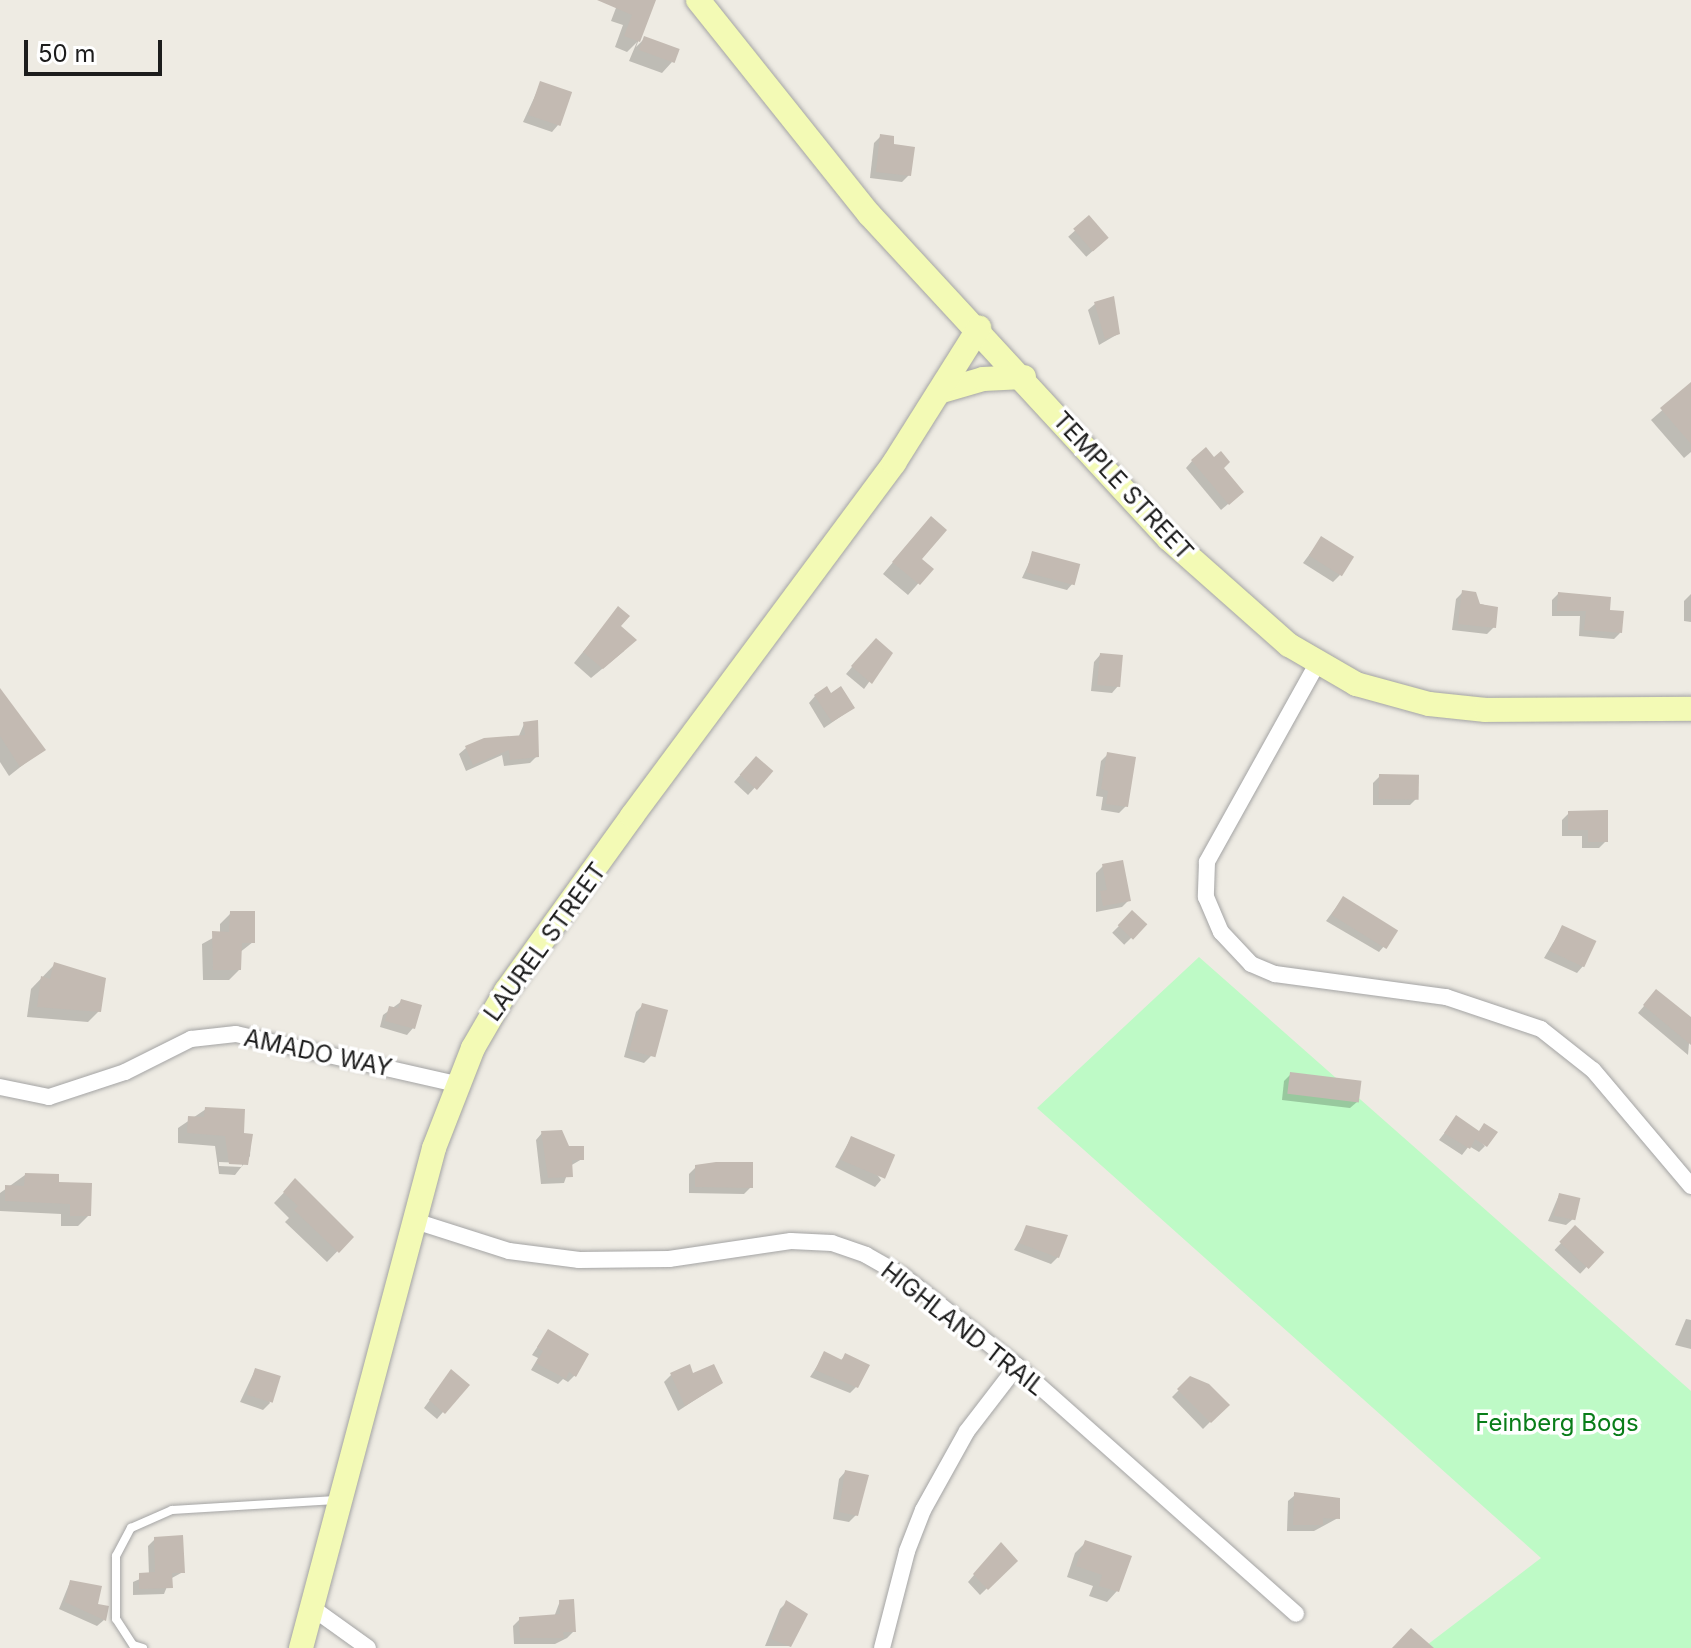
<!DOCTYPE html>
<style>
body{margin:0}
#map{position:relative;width:1691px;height:1648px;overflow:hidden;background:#eeebe3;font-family:Inter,sans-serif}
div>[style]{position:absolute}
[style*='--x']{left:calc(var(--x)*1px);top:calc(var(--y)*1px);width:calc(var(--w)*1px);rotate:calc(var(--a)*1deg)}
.park>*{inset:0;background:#befac6}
.shadow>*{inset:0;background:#0003;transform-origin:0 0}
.building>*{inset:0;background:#c3bab2;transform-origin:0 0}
.roads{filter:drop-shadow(0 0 2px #a4a4a4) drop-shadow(0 0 2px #a4a4a4)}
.service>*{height:8px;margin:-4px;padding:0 4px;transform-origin:4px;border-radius:4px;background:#fff}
.minor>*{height:16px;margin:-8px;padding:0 8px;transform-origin:8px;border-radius:8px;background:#fff}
.secondary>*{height:24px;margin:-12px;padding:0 12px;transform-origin:12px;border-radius:12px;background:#f3fab5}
span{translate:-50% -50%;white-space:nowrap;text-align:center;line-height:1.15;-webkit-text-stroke:7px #fff;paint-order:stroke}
.street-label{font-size:24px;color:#1d1d1d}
.park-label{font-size:24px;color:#097d19}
.scale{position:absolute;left:24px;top:40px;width:138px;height:36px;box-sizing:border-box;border:4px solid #1d1d1d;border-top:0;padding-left:10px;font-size:24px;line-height:28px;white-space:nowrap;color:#1d1d1d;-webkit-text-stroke:6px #fff;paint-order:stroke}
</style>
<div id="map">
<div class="park">
<div style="clip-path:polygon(1199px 957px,1691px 1391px,1691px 1648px,1423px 1648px,1541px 1558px,1037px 1108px)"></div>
</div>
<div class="shadow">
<div style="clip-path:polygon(619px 0,654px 0,636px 47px,645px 38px,672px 62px,662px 73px,629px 61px,637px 42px,627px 52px,615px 47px,623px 25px,611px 21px)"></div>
<div style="clip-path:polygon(541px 83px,558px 125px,552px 132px,523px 122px)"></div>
<div style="clip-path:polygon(881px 136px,909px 175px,902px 182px,870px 178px,874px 143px)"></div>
<div style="left:1089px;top:218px;width:27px;height:28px;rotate:48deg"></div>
<div style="clip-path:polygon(1095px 304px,1118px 334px,1099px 345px,1088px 310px)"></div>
<div style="clip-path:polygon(1691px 385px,1691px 452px,1684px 458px,1651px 420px)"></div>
<div style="clip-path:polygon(1192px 461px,1222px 468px,1235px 498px,1221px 510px,1186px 468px)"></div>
<div style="clip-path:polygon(920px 530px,920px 559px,931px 569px,908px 595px,883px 574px)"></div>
<div style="clip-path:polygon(1321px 539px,1340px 575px,1333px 582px,1303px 563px)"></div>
<div style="clip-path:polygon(1033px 554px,1073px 583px,1067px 590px,1022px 578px)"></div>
<div style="clip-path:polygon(1463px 592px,1473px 602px,1496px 608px,1494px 627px,1487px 634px,1452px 630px,1456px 599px)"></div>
<div style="clip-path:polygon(1558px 594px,1608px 612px,1620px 633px,1614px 639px,1579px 636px,1580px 616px,1552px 616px,1552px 600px)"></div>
<div style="clip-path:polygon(1691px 594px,1691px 622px,1684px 621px,1684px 601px)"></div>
<div style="clip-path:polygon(618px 609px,624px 651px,591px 678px,574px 663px)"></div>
<div style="clip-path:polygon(869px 647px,890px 653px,864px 689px,846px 674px)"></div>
<div style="clip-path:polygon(1100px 655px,1118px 686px,1112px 693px,1091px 691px,1094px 662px)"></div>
<div style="clip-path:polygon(815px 696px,830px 696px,853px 708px,824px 728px,809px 703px)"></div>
<div style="clip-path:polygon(0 706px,43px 749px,9px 776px,0 762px)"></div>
<div style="clip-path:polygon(524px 724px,537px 756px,530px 763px,504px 766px,502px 755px,466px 771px,459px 754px,466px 748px,518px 738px)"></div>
<div style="clip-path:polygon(1108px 754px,1126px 806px,1119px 813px,1101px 810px,1103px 797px,1096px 796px,1101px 761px)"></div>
<div style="clip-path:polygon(749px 765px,770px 771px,748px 795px,734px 782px)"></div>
<div style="clip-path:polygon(1380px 776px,1417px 798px,1410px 805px,1373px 805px,1373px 783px)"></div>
<div style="clip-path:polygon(1569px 813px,1606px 841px,1599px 848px,1582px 848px,1582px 836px,1562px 836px,1562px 820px)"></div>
<div style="clip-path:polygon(1103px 866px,1129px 900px,1122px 907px,1096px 912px,1096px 873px)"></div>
<div style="clip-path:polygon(1343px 898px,1385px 945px,1379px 952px,1326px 921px)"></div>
<div style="clip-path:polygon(231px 913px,253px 942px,239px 953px,239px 970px,229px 980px,203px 980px,202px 944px,220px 934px,220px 924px)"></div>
<div style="left:1132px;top:913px;width:17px;height:28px;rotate:45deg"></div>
<div style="clip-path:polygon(1562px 928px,1583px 966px,1577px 973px,1544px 958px)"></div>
<div style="clip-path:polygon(55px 964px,99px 1011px,88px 1022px,27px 1017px,31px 989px)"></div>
<div style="clip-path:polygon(1650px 999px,1691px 1020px,1688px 1055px,1638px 1013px)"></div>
<div style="clip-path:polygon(402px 1001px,413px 1028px,407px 1035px,380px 1027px,383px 1015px)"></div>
<div style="clip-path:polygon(642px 1006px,651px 1056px,644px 1063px,624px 1057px,636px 1012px)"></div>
<div style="clip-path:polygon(1291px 1074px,1357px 1102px,1350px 1108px,1282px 1100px,1284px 1081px)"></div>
<div style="clip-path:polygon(evenodd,206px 1109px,242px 1135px,251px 1136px,250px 1156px,235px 1175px,219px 1174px,215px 1146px,178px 1143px,178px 1128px,206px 1109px,219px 1162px,242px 1163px,242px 1167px,219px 1166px,219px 1162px)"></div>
<div style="clip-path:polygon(1456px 1118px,1485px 1146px,1479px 1152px,1469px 1146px,1462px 1155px,1439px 1140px)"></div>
<div style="clip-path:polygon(542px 1133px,582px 1159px,570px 1166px,564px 1183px,541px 1184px,536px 1140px)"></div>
<div style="clip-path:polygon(851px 1138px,881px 1180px,875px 1187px,835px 1167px)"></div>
<div style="clip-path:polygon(696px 1167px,751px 1187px,744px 1194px,689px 1193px,689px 1174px)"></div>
<div style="clip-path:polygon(25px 1175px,57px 1184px,89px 1215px,78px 1226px,61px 1226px,61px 1214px,0 1211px,0 1193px)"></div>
<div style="clip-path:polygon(295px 1181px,351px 1237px,327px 1262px,285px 1222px,289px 1218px,274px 1203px)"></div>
<div style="clip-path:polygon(1559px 1195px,1573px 1219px,1566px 1225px,1548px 1221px)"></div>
<div style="clip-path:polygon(1027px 1228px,1058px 1257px,1051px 1264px,1014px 1250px)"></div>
<div style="left:1575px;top:1228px;width:35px;height:30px;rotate:43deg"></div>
<div style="clip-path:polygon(1686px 1319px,1691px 1320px,1691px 1349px,1675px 1345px)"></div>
<div style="clip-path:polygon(548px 1331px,575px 1375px,568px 1382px,563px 1379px,558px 1384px,531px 1370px,538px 1358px,532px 1355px)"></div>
<div style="clip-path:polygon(825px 1354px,840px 1361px,846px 1355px,857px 1386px,850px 1393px,810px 1377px)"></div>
<div style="clip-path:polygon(255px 1370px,270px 1403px,263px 1410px,240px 1402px)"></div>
<div style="clip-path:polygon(451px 1371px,443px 1412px,437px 1419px,424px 1408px)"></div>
<div style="clip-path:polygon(671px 1375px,692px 1376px,721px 1383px,678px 1411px,664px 1382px)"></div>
<div style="clip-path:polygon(1191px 1378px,1227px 1405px,1203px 1429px,1172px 1397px)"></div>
<div style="clip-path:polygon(845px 1472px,856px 1515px,849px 1522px,833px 1519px,839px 1479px)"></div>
<div style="clip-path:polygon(1295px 1495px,1338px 1518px,1314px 1531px,1287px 1531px,1288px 1501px)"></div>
<div style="clip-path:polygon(155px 1539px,183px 1572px,170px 1579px,164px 1594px,133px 1595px,133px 1582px,149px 1575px,148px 1546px)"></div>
<div style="clip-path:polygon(1086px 1542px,1117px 1591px,1107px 1602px,1089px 1596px,1093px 1586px,1067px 1577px,1075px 1553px)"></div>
<div style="clip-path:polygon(994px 1552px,1015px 1561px,980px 1595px,968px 1582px)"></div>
<div style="clip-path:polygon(70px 1582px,96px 1605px,104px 1620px,97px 1626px,59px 1609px)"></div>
<div style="clip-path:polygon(560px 1601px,574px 1631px,567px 1638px,555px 1644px,514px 1644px,513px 1626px,520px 1619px,554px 1617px)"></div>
<div style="clip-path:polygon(786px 1603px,790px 1646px,765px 1646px,780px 1609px)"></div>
</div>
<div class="building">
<div style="clip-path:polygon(597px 0,656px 0,640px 42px,624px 36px,632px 15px)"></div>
<div style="left:644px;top:36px;width:38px;height:15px;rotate:20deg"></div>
<div style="left:540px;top:81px;width:34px;height:36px;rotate:19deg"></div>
<div style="clip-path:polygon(880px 134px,894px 136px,894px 144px,915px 147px,911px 176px,876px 172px)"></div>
<div style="left:1089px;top:215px;width:30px;height:21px;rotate:49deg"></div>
<div style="clip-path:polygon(1114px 296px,1120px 334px,1105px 339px,1094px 302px)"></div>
<div style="clip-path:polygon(1691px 382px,1691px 444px,1660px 408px)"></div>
<div style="clip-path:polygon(1206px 447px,1214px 457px,1221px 451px,1230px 462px,1224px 468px,1244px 492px,1229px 505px,1191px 460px)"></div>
<div style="clip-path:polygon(931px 516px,947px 530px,922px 559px,934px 569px,920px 585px,892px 562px)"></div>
<div style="left:1321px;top:536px;width:39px;height:23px;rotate:32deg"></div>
<div style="left:1032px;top:551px;width:50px;height:22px;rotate:15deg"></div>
<div style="clip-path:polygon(1462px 590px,1476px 592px,1480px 604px,1498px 607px,1496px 628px,1458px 624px)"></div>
<div style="clip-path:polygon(1558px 592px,1611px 597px,1610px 610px,1624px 611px,1622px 633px,1584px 630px,1586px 611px,1557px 611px)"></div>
<div style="clip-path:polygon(618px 606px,630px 616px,621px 626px,637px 640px,603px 669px,583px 652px)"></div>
<div style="clip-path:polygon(876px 638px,893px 653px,872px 684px,851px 666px)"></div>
<div style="left:1100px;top:653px;width:23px;height:32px;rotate:5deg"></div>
<div style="clip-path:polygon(827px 686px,831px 693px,841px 686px,855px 708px,832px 722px,814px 695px)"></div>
<div style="clip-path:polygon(0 688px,46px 750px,20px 767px,0 736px)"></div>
<div style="clip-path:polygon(538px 720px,539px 757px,510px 760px,509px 750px,473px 765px,465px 746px,484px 738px,525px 735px,523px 722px)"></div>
<div style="clip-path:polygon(1107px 752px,1136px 757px,1128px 807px,1106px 804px,1108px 791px,1101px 789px)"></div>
<div style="left:756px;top:756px;width:23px;height:25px;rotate:41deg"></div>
<div style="left:1379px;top:774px;width:40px;height:25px;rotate:1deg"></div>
<div style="clip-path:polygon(1608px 810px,1608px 842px,1588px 842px,1588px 830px,1568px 830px,1568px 811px)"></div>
<div style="clip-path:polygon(1123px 860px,1131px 901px,1103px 906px,1100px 891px,1107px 890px,1102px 864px)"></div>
<div style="left:1343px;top:896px;width:65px;height:22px;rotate:32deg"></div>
<div style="left:1132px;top:910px;width:21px;height:21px;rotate:43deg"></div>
<div style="clip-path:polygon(230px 911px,255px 911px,255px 943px,242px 943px,241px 970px,213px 970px,212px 931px,229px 932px)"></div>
<div style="left:1562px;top:925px;width:38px;height:29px;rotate:25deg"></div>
<div style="clip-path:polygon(54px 962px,106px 978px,101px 1012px,37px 1007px,41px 976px,50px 979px)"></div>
<div style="clip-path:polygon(1656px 989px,1691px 1017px,1691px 1045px,1643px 1005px)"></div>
<div style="clip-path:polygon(401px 999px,422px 1005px,415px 1029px,385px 1021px,389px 1006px,398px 1008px)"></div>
<div style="left:642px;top:1003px;width:27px;height:49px;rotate:15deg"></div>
<div style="left:1290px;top:1072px;width:72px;height:22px;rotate:7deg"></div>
<div style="clip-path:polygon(205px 1107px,245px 1109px,244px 1133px,253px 1134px,248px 1165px,229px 1164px,225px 1136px,187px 1133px,188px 1116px,204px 1117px)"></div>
<div style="clip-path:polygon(1456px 1115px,1479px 1131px,1484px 1123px,1498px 1132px,1487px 1147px,1475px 1139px,1470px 1149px,1444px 1133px)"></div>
<div style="clip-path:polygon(562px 1130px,569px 1146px,584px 1146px,584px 1160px,572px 1160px,573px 1177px,548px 1178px,541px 1131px)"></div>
<div style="left:851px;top:1136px;width:48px;height:26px;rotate:23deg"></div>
<div style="clip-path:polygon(716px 1162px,753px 1162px,753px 1188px,695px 1187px,695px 1165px)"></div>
<div style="clip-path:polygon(25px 1173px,59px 1174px,59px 1182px,92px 1183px,91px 1216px,70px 1216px,70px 1204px,5px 1201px,5px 1185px,24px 1186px)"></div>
<div style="clip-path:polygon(295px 1178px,354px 1237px,339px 1253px,294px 1210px,298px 1206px,283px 1192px)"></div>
<div style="left:1559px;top:1193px;width:22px;height:23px;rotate:13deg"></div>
<div style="clip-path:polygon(1026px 1225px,1068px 1235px,1059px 1258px,1019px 1243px)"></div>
<div style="left:1575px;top:1225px;width:40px;height:23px;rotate:43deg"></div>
<div style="clip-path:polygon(548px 1329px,589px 1354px,576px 1377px,569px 1372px,566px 1379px,536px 1363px,543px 1351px,537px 1347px)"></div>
<div style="clip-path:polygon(824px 1351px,842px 1360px,845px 1353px,870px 1365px,858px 1388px,815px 1370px)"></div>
<div style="clip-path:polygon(690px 1364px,693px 1373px,714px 1364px,723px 1383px,685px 1406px,670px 1373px)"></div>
<div style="left:255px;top:1368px;width:27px;height:28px;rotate:17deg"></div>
<div style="clip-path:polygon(451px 1369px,470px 1385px,445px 1414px,429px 1400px)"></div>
<div style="clip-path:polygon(1190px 1376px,1209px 1384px,1230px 1405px,1211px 1423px,1177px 1389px)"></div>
<div style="clip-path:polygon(845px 1470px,869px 1475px,858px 1516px,839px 1512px)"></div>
<div style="clip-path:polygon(1294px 1492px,1340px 1498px,1340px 1519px,1323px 1518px,1323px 1525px,1293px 1525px)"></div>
<div style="clip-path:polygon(183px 1535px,185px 1573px,172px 1573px,173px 1588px,139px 1589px,139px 1573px,155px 1572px,154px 1537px)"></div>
<div style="clip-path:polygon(1085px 1540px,1132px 1556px,1119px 1592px,1099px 1586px,1102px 1575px,1076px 1566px)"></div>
<div style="clip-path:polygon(1001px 1542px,1018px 1561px,988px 1590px,973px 1574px)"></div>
<div style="clip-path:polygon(70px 1580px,102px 1586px,98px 1604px,109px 1606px,106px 1621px,65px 1602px)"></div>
<div style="clip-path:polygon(574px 1599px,576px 1632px,563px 1632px,564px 1638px,520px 1638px,519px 1617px,560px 1614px,559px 1600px)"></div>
<div style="clip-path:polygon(786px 1600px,808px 1614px,791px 1647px,771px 1639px)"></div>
<div style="clip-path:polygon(1411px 1628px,1434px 1648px,1392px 1648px)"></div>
</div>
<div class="roads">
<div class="service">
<div style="--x:143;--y:1648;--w:10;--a:-163"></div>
<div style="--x:133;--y:1645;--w:31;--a:-123"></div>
<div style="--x:116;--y:1619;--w:63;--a:-90"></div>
<div style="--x:116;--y:1556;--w:32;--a:-62"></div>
<div style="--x:131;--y:1528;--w:45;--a:-23.7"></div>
<div style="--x:172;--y:1510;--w:164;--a:-3.5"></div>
</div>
<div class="minor">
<div style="--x:1317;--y:664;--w:227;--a:119.1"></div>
<div style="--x:1207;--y:862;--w:35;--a:92"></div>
<div style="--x:1206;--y:897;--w:38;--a:67"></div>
<div style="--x:1221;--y:932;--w:44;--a:46.8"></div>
<div style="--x:1251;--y:964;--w:26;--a:23"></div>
<div style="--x:1275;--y:974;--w:173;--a:7.7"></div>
<div style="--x:1446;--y:997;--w:100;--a:18.6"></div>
<div style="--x:1541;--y:1029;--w:66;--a:38.3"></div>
<div style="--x:1593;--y:1070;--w:152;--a:49.8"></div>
<div style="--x:0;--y:1087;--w:50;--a:11.5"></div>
<div style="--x:49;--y:1097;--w:80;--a:-18.2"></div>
<div style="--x:125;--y:1072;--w:74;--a:-26.6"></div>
<div style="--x:191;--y:1039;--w:45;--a:-6.3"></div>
<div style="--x:236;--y:1034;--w:226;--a:12.8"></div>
<div style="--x:415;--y:1221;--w:99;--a:17.7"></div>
<div style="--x:509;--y:1251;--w:71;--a:7.3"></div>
<div style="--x:579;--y:1260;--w:90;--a:-0.6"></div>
<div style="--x:669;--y:1259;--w:123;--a:-8.4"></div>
<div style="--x:791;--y:1241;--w:41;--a:2.8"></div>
<div style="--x:832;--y:1243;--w:36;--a:19"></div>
<div style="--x:866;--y:1255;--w:43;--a:29.6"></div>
<div style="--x:903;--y:1276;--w:145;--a:38.3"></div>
<div style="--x:1017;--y:1366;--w:373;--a:41.6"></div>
<div style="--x:311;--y:1607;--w:70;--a:35.7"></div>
<div style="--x:882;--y:1648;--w:100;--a:-75.5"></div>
<div style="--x:907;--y:1551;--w:44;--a:-68.7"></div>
<div style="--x:923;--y:1510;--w:90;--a:-60.9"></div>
<div style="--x:967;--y:1431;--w:82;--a:-52.4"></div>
</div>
<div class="secondary">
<div style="--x:698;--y:0;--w:274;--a:51.4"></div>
<div style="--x:869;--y:214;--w:442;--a:47.3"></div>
<div style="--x:1169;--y:539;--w:160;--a:41.5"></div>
<div style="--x:1289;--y:645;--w:78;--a:30.2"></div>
<div style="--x:1356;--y:684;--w:76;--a:15.3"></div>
<div style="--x:1429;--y:704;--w:57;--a:6"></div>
<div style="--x:1486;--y:710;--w:205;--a:-0.3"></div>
<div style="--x:942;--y:391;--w:43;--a:-16.3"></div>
<div style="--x:983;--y:379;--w:41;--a:-2.8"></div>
<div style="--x:301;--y:1648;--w:517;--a:-75.1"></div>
<div style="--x:434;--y:1148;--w:107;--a:-68.7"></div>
<div style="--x:473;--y:1048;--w:66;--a:-59.9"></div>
<div style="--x:506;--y:991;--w:216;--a:-54.2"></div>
<div style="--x:632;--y:816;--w:440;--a:-53.4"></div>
<div style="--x:894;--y:463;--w:160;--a:-57.8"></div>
</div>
</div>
<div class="street-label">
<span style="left:1123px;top:486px;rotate:47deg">TEMPLE STREET</span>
<span style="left:545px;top:942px;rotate:-54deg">LAUREL STREET</span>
<span style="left:318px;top:1053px;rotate:12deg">AMADO WAY</span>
<span style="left:963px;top:1329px;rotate:38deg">HIGHLAND TRAIL</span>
</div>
<div class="park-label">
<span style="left:1557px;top:1423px">Feinberg Bogs</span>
</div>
<div class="scale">50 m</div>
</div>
